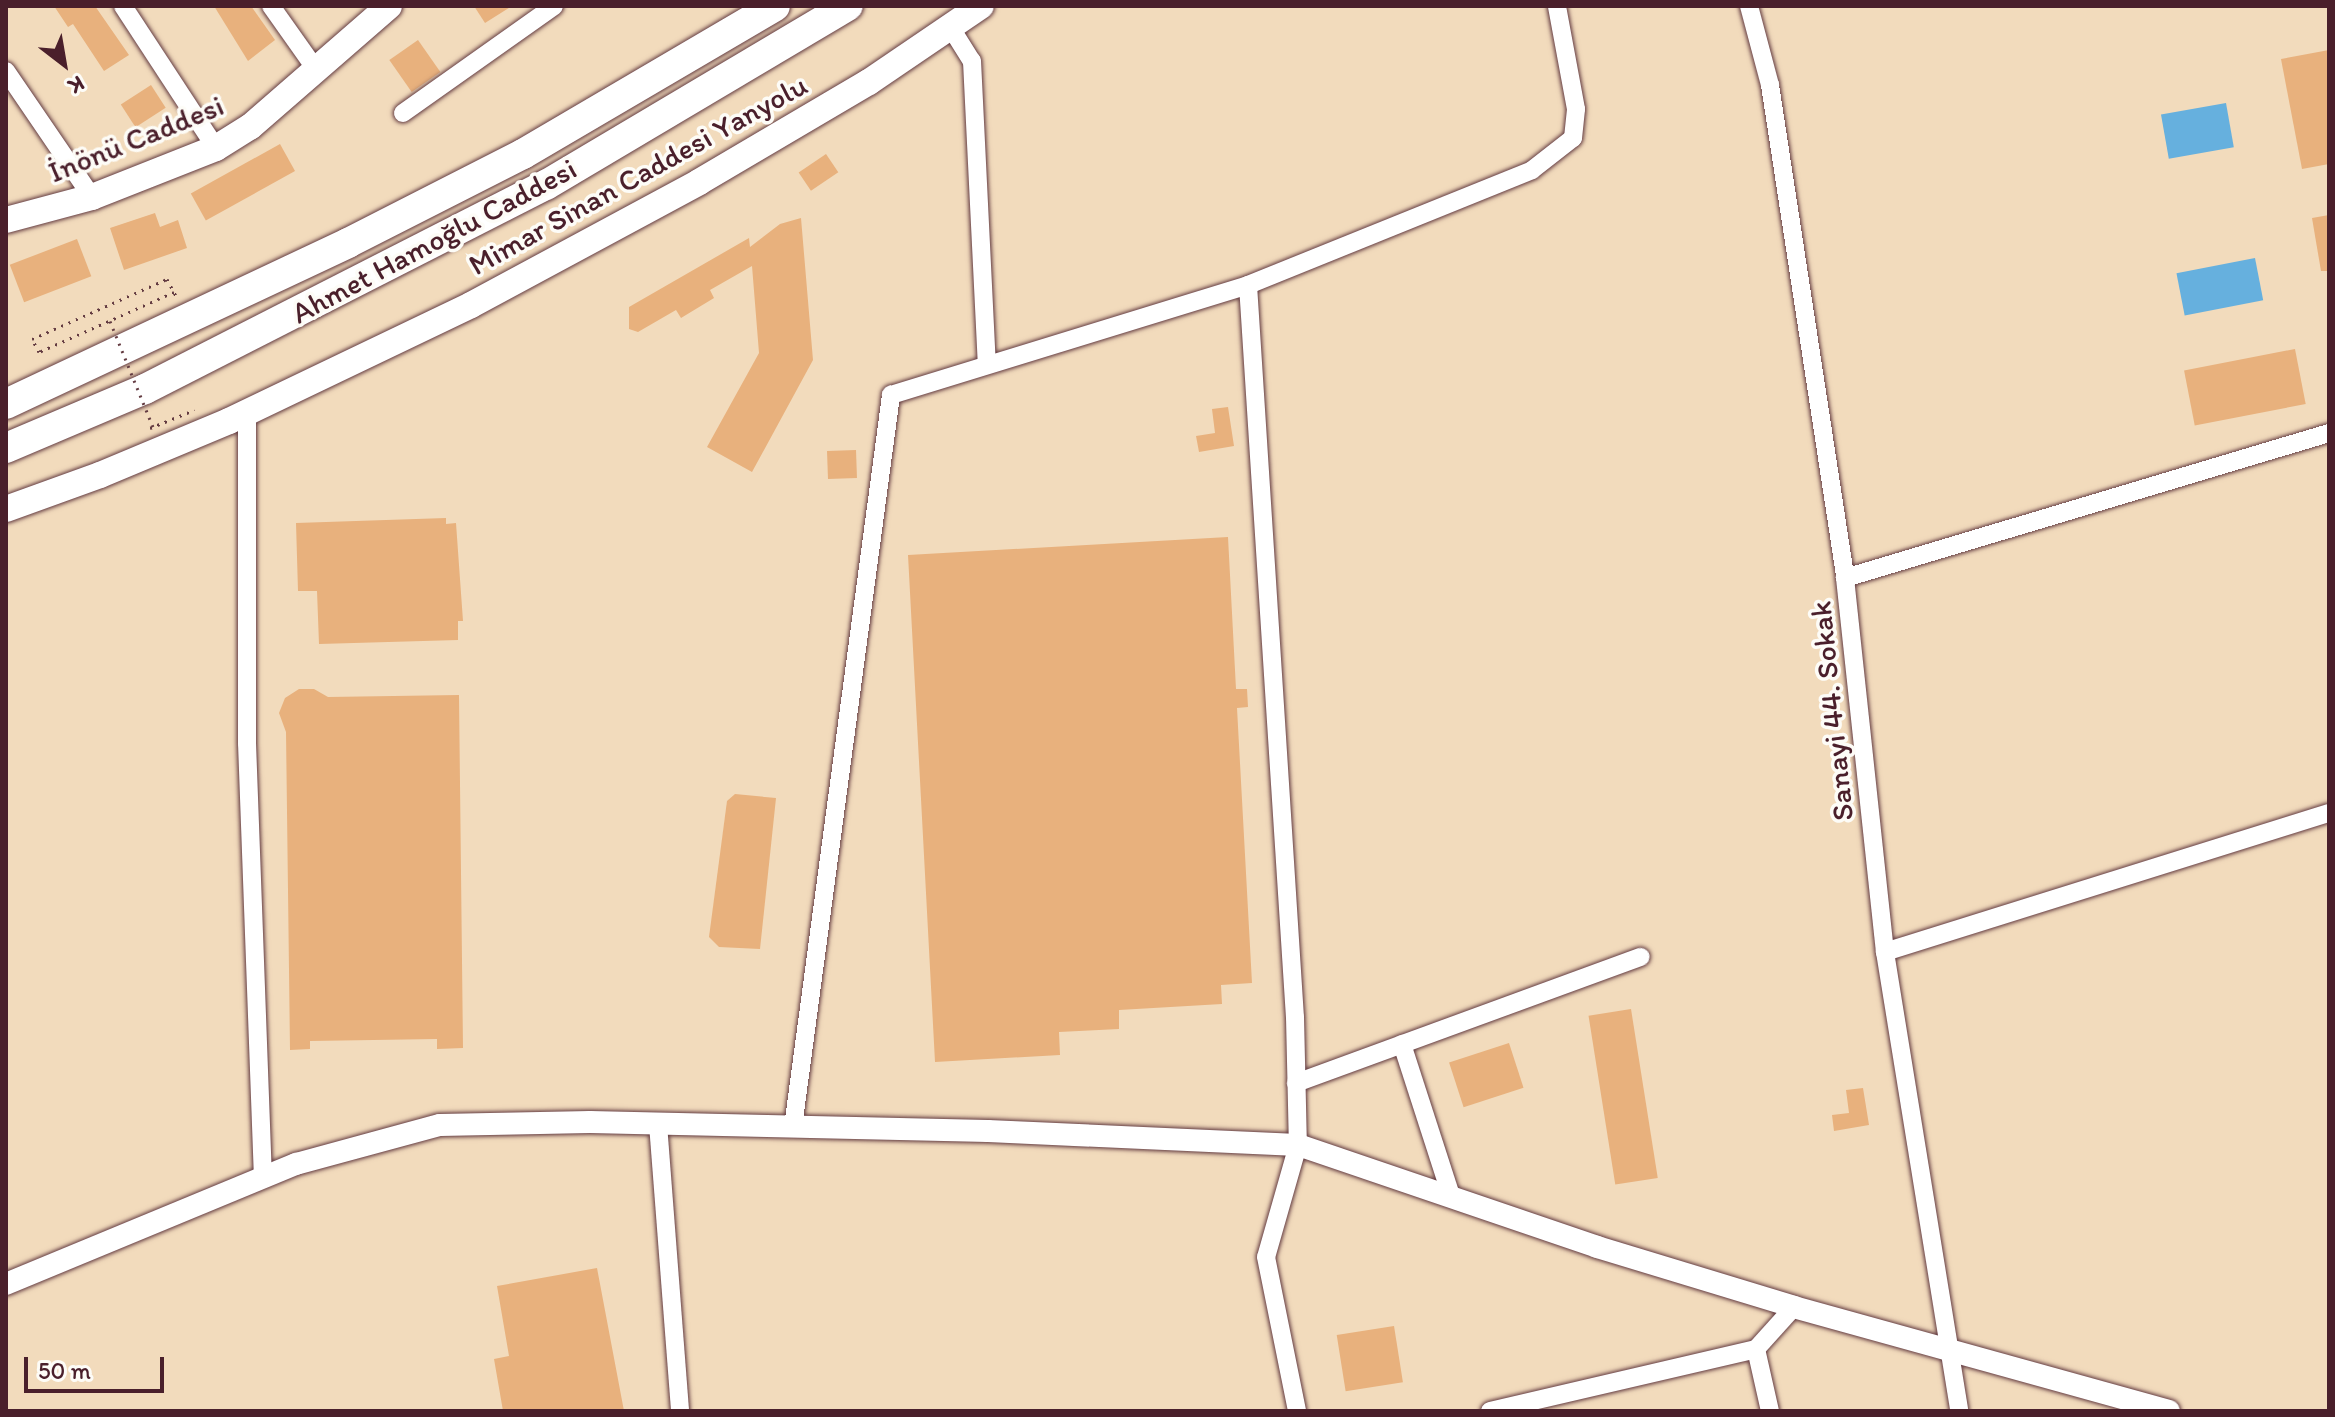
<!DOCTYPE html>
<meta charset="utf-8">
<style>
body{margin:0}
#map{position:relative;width:2335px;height:1417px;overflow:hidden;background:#f2dbbc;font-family:Itim,sans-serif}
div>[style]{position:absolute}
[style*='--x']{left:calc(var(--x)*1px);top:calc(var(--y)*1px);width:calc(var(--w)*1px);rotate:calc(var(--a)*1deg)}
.water>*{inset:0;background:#66b0de;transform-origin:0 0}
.building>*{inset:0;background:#e8b17d;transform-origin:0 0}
.path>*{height:3px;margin-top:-1.5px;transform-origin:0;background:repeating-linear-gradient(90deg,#633b41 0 2px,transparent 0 8px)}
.roads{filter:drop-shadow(0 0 2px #633b41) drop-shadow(0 0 2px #633b41)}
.minor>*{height:18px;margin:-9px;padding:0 9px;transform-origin:9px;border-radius:9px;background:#fff}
.tertiary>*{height:22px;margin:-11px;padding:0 11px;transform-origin:11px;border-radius:11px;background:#fff}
.secondary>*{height:26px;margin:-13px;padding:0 13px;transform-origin:13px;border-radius:13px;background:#fff}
.trunk>*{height:30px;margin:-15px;padding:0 15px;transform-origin:15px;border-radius:15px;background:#fff}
.path-bridge>*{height:3px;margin-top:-1.5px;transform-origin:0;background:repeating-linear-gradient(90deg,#633b41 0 2px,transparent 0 8px)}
span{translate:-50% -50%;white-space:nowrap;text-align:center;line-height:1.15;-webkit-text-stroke:7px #fdfcf7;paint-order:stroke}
.street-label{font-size:30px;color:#4a1f2b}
.frame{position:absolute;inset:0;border:8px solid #4a1f2b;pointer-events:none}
.north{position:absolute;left:24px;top:24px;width:80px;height:80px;-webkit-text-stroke:6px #fdfcf7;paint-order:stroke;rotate:149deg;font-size:22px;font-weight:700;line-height:32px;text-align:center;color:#4a1f2b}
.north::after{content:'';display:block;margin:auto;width:28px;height:36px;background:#4a1f2b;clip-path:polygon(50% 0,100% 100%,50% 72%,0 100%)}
.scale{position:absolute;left:24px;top:1357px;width:140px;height:36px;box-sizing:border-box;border:4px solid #4a1f2b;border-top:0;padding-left:10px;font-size:24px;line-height:28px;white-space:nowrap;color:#4a1f2b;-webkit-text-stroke:6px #fdfcf7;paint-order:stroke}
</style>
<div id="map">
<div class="water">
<div style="left:2226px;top:103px;width:45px;height:66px;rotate:80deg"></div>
<div style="left:2255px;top:258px;width:43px;height:80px;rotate:79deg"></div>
</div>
<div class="building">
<div style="clip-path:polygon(54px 6px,95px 6px,129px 55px,104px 71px,73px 24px,68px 27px)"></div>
<div style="clip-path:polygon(214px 6px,251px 6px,275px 40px,248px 61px)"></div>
<div style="clip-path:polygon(474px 6px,512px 6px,485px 23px)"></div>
<div style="left:418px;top:40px;width:39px;height:35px;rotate:55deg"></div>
<div style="clip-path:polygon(2329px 50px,2329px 164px,2302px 169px,2281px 59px)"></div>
<div style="left:151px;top:85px;width:27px;height:36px;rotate:57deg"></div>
<div style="left:280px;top:144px;width:31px;height:102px;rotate:61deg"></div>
<div style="left:826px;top:154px;width:22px;height:33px;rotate:56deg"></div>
<div style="clip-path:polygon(155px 213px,160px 227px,178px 220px,187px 248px,124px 270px,110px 228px)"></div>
<div style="clip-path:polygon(2329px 215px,2329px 271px,2321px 271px,2312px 218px)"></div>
<div style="clip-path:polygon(801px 218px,813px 360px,752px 472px,707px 447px,759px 353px,752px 266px,710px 290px,714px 298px,681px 318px,676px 310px,638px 332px,629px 329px,629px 307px,749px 238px,750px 247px,780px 224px)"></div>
<div style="left:77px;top:239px;width:40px;height:72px;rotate:69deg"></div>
<div style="left:2295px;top:349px;width:56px;height:113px;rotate:79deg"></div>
<div style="clip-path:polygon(1228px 407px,1234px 446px,1199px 452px,1196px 436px,1215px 433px,1212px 409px)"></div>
<div style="left:856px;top:450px;width:28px;height:29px;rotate:88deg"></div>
<div style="clip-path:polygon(446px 518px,446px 524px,456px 523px,463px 621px,458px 621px,458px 640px,319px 644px,317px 591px,298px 591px,296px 523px)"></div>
<div style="clip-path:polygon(1228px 537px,1236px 689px,1247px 689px,1248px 707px,1237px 708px,1252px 983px,1221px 985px,1222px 1004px,1119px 1010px,1119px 1029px,1059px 1032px,1060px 1055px,935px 1062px,908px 555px)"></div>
<div style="clip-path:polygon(299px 689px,314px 689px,328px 697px,459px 695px,463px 1048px,437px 1049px,437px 1039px,310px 1041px,310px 1049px,290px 1050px,286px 732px,279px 713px,285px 698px)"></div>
<div style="clip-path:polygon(735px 794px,776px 798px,760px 949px,719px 947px,709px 937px,727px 801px)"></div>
<div style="left:1631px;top:1009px;width:171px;height:43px;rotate:81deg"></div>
<div style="left:1509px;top:1043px;width:47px;height:63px;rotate:72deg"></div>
<div style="clip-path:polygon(1863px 1088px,1869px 1125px,1834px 1131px,1832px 1115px,1849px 1113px,1846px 1090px)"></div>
<div style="clip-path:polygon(597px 1268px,624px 1411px,503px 1411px,494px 1359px,509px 1356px,497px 1286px)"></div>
<div style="left:1394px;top:1326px;width:57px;height:58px;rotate:81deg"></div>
</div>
<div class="path">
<div style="--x:174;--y:292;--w:148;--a:156"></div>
<div style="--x:39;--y:352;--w:15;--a:-118"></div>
<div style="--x:32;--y:339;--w:148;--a:-24"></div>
<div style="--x:167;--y:279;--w:21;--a:62"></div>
<div style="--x:150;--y:428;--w:48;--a:-22.2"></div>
</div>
<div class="roads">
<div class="minor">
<div style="--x:123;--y:6;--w:170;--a:56.8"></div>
<div style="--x:271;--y:6;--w:80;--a:54.7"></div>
<div style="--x:1749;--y:6;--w:82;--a:75.1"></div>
<div style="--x:1770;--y:85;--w:499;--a:81.3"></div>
<div style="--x:1845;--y:578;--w:376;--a:83.9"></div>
<div style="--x:1885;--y:952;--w:465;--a:80.8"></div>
<div style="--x:951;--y:28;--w:39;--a:58"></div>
<div style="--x:972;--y:61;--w:303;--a:87.2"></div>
<div style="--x:6;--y:71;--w:153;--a:55.7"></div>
<div style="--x:403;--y:113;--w:185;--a:-35.3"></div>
<div style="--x:1248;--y:285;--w:734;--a:86.33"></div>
<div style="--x:1295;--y:1017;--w:128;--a:88.7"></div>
<div style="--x:1298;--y:1145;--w:116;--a:105.9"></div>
<div style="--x:1266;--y:1257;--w:157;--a:78.6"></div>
<div style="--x:247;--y:412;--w:331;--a:90"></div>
<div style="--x:247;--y:743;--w:435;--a:87.9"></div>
<div style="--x:1845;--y:578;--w:505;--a:-16.68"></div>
<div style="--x:1885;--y:952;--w:465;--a:-17.4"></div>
<div style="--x:1402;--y:1044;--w:160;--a:72.1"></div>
<div style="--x:1296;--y:1083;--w:367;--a:-20.1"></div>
<div style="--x:658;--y:1124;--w:288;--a:85.6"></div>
<div style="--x:793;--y:1127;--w:739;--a:-82.37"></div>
<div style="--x:891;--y:395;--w:374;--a:-17.1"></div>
<div style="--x:1248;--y:285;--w:306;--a:-22"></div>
<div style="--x:1532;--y:170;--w:52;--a:-38"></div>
<div style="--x:1573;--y:138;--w:29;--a:-84"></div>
<div style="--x:1576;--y:109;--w:105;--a:-100.5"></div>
<div style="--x:1756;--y:1349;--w:64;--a:77.3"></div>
<div style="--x:1490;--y:1411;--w:273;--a:-13.1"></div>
<div style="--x:1756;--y:1349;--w:57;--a:-47.9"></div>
</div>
<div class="tertiary">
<div style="--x:6;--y:1284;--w:314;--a:-22.5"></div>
<div style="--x:296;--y:1164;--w:149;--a:-15.2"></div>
<div style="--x:440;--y:1125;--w:150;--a:-1.1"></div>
<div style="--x:590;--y:1122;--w:398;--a:1.3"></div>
<div style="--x:988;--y:1131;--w:310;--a:2.6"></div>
<div style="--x:1298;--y:1145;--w:316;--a:18.8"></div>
<div style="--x:1597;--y:1247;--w:206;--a:16.9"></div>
<div style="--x:1794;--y:1307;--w:389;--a:15.5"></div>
</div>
<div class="secondary">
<div style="--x:6;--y:220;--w:89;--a:-15"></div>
<div style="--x:92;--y:197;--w:133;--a:-21.6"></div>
<div style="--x:216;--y:148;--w:40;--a:-32"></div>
<div style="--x:250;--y:127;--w:184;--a:-41"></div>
<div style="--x:6;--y:509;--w:100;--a:-19.9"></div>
<div style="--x:100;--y:475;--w:140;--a:-22.7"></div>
<div style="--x:229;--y:421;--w:268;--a:-25.6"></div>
<div style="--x:471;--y:305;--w:259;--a:-28.3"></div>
<div style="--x:699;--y:182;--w:197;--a:-30.5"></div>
<div style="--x:869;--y:82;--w:135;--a:-34.2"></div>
</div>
<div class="trunk">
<div style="--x:6;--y:404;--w:378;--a:-25.2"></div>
<div style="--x:348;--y:243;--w:196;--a:-27"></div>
<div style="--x:523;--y:154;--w:292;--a:-30.4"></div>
<div style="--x:6;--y:448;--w:151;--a:-23"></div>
<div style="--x:145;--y:389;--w:450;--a:-27"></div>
<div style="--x:546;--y:185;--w:351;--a:-30.7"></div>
</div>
</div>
<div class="path-bridge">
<div style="--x:110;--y:321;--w:114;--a:67.9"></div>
</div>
<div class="street-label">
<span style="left:136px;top:139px;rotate:-22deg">İnönü Caddesi</span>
<span style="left:638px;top:175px;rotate:-29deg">Mimar Sinan Caddesi Yanyolu</span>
<span style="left:434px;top:241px;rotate:-28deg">Ahmet Hamoğlu Caddesi</span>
<span style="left:1832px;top:711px;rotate:-96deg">Sanayi 44. Sokak</span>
</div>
<div class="frame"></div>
<div class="north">K</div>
<div class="scale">50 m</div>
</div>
